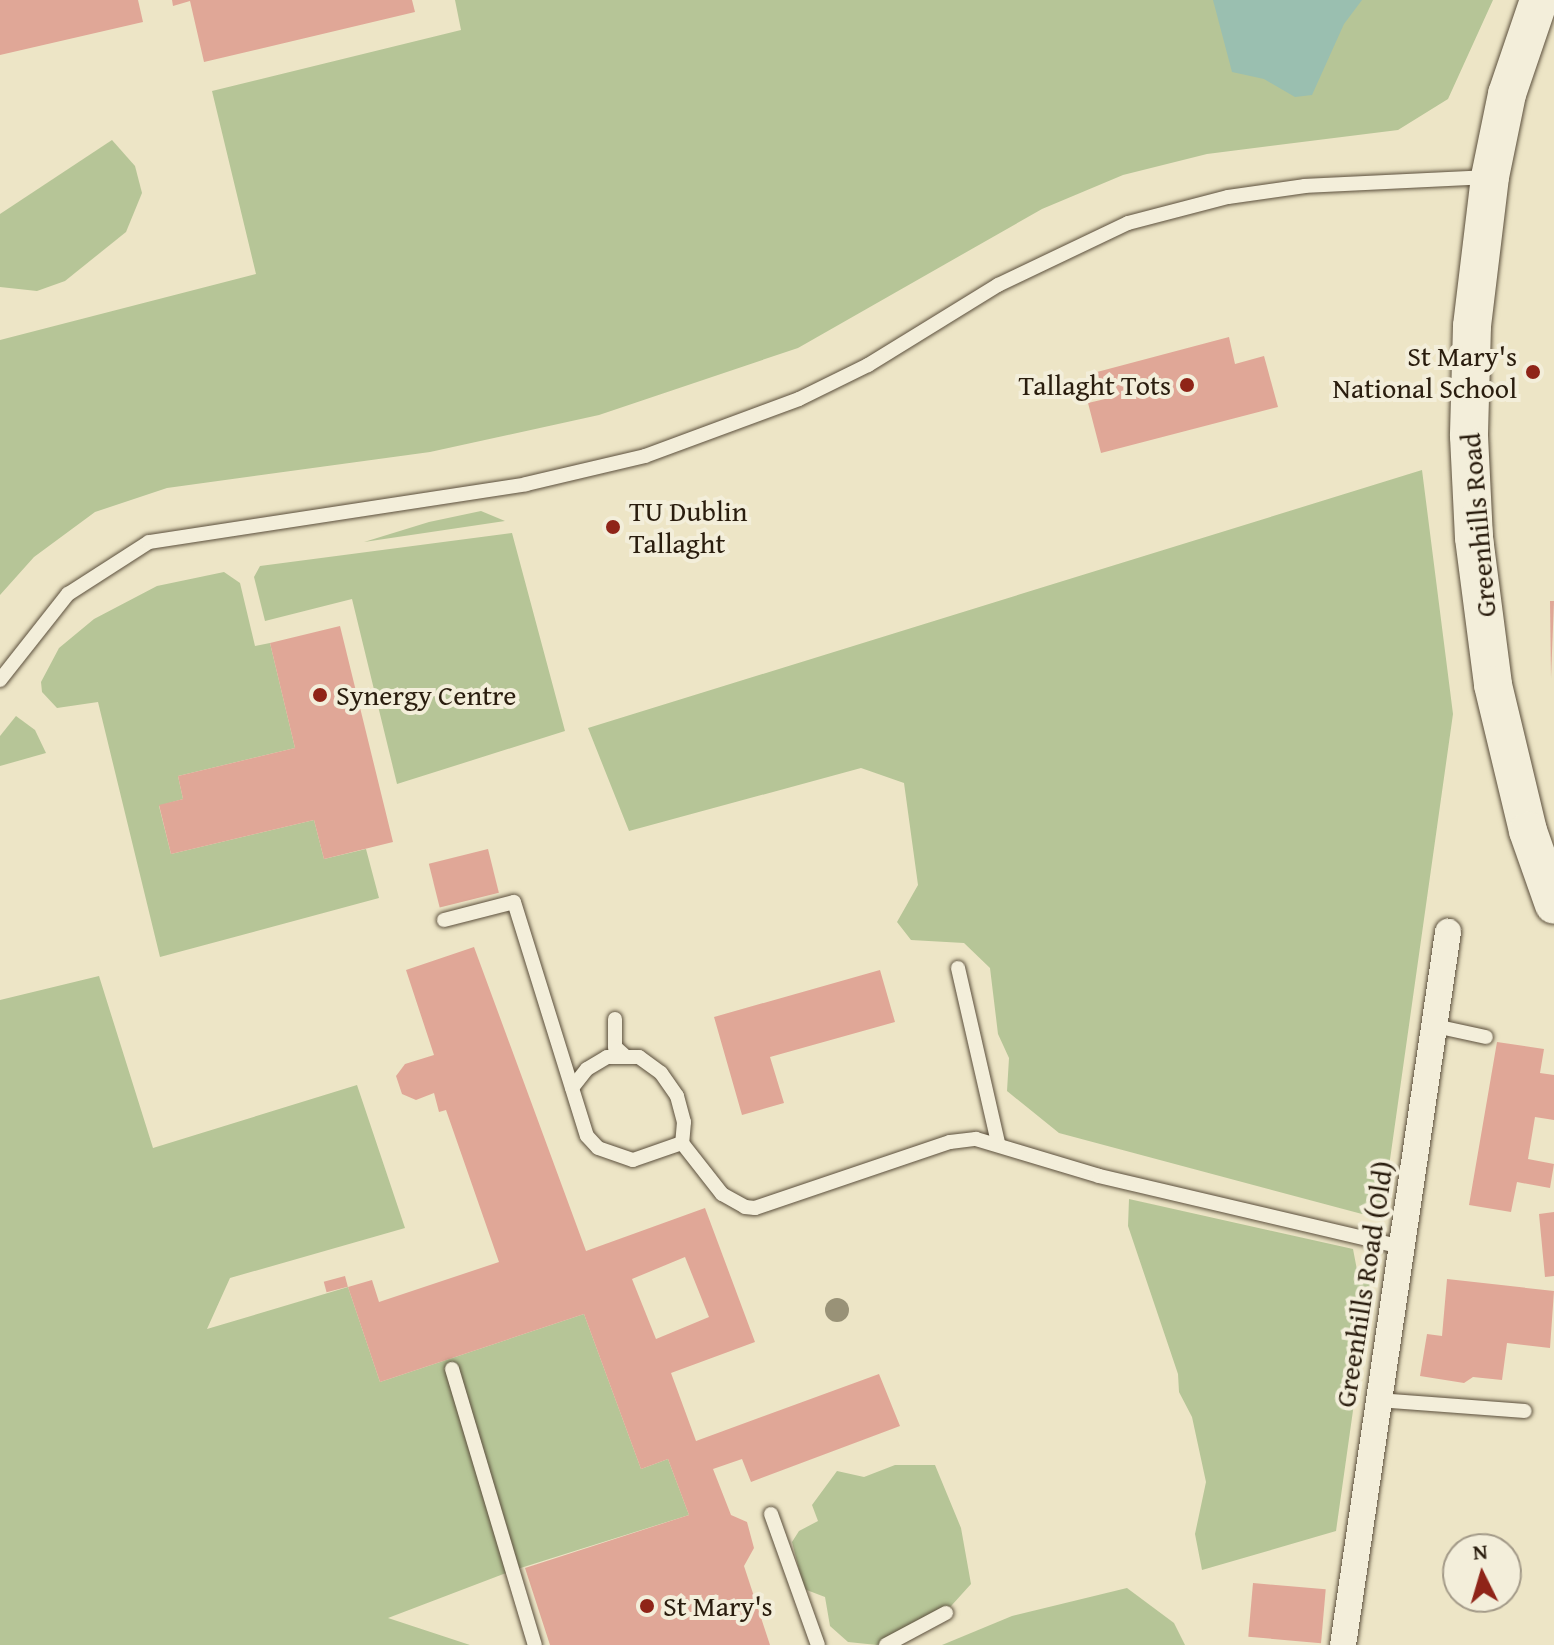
<!DOCTYPE html>
<style>
body{margin:0}
#map{position:relative;width:1554px;height:1645px;overflow:hidden;background:#ede5c6;font-family:"Gentium Book Plus",serif}
div>[style]{position:absolute}
[style*='--x']{left:calc(var(--x)*1px);top:calc(var(--y)*1px);width:calc(var(--w)*1px);rotate:calc(var(--a)*1deg)}
.green>*{inset:0;background:#b6c597}
.water>*{inset:0;background:#9abfb0}
.building>*{inset:0;background:#e0a797;transform-origin:0 0}
.roads{filter:drop-shadow(0 0 2px #5b4f3c) drop-shadow(0 0 2px #5b4f3c)}
.lane>*{height:14px;margin:-7px;padding:0 7px;transform-origin:7px;border-radius:7px;background:#f3eeda}
.street>*{height:26px;margin:-13px;padding:0 13px;transform-origin:13px;border-radius:13px;background:#f3eeda}
.secondary>*{height:38px;margin:-19px;padding:0 19px;transform-origin:19px;border-radius:19px;background:#f3eeda}
.trees>*{width:24px;height:24px;margin:-12px;border-radius:50%;background:#999277}
.dots>*{width:22px;height:22px;translate:-50% -50%;box-sizing:border-box;border:4px solid #f3eeda;border-radius:50%}
span{translate:-50% -50%;white-space:nowrap;text-align:center;line-height:1.15;-webkit-text-stroke:8px #f3eeda;paint-order:stroke}
.poi-label{font-size:28px;color:#2a1d0e}
.right{translate:-100% -50%;text-align:right}
.left{translate:0 -50%;text-align:left}
.street-label{font-size:28px;color:#2a1d0e}
.north{position:absolute;left:1442px;top:1533px;width:80px;height:80px;box-sizing:border-box;background:#f3eeda;border:2px solid #a39a88;border-radius:50%;rotate:355deg;font-size:22px;font-weight:700;line-height:32px;text-align:center;color:#2a1d0e}
.north::after{content:'';display:block;margin:auto;width:28px;height:36px;background:#8f2418;clip-path:polygon(50% 0,100% 100%,50% 72%,0 100%)}
</style>
<div id="map">
<div class="green">
<div style="clip-path:polygon(455px 0,1493px 0,1448px 99px,1398px 130px,1207px 154px,1123px 175px,1042px 209px,798px 348px,599px 415px,430px 452px,167px 488px,95px 512px,34px 557px,0 595px,0 340px,256px 274px,212px 91px,461px 30px)"></div>
<div style="clip-path:polygon(112px 140px,135px 166px,142px 193px,126px 232px,65px 281px,37px 291px,0 287px,0 214px)"></div>
<div style="clip-path:polygon(1422px 470px,1453px 714px,1384px 1202px,1362px 1214px,1059px 1133px,1007px 1091px,1009px 1058px,998px 1034px,990px 968px,964px 943px,911px 940px,897px 922px,918px 885px,904px 783px,861px 768px,629px 831px,588px 728px)"></div>
<div style="clip-path:polygon(481px 511px,505px 521px,364px 542px,429px 522px)"></div>
<div style="clip-path:polygon(512px 533px,565px 731px,397px 784px,352px 599px,265px 621px,254px 577px,260px 566px)"></div>
<div style="clip-path:polygon(224px 572px,240px 583px,255px 646px,270px 643px,295px 748px,178px 776px,183px 799px,159px 806px,171px 854px,314px 820px,324px 859px,366px 849px,379px 898px,160px 957px,98px 702px,57px 708px,42px 692px,41px 682px,59px 648px,94px 619px,157px 586px)"></div>
<div style="clip-path:polygon(16px 716px,35px 730px,46px 753px,0 766px,0 736px)"></div>
<div style="clip-path:polygon(99px 976px,153px 1148px,357px 1085px,405px 1228px,230px 1278px,207px 1329px,348px 1287px,380px 1382px,584px 1314px,641px 1469px,668px 1459px,689px 1515px,511px 1571px,388px 1618px,470px 1645px,0 1645px,0 1000px)"></div>
<div style="clip-path:polygon(1129px 1199px,1353px 1249px,1357px 1270px,1371px 1283px,1336px 1531px,1202px 1570px,1195px 1534px,1206px 1482px,1192px 1417px,1179px 1392px,1178px 1374px,1128px 1226px)"></div>
<div style="clip-path:polygon(895px 1465px,935px 1465px,961px 1528px,971px 1584px,933px 1626px,901px 1631px,877px 1645px,848px 1642px,830px 1626px,825px 1597px,804px 1589px,792px 1542px,799px 1531px,818px 1521px,812px 1505px,837px 1471px,864px 1477px)"></div>
<div style="clip-path:polygon(1127px 1588px,1174px 1623px,1185px 1645px,942px 1645px,1012px 1616px)"></div>
</div>
<div class="water">
<div style="clip-path:polygon(1213px 0,1362px 0,1344px 24px,1312px 95px,1295px 97px,1264px 79px,1232px 72px)"></div>
</div>
<div class="building">
<div style="clip-path:polygon(0 0,138px 0,143px 22px,0 55px)"></div>
<div style="clip-path:polygon(172px 0,412px 0,415px 12px,204px 62px,190px 1px,173px 6px)"></div>
<div style="clip-path:polygon(1229px 337px,1235px 364px,1264px 356px,1278px 407px,1101px 453px,1088px 403px,1105px 399px,1097px 372px)"></div>
<div style="clip-path:polygon(1550px 601px,1554px 601px,1551px 678px)"></div>
<div style="clip-path:polygon(340px 626px,393px 842px,324px 859px,314px 820px,171px 854px,159px 805px,183px 799px,178px 776px,295px 748px,270px 643px)"></div>
<div style="left:488px;top:849px;width:45px;height:61px;rotate:76deg"></div>
<div style="clip-path:polygon(evenodd,474px 947px,586px 1251px,705px 1208px,755px 1342px,671px 1373px,696px 1441px,879px 1374px,900px 1426px,751px 1482px,742px 1459px,713px 1469px,731px 1515px,747px 1522px,754px 1548px,744px 1566px,770px 1645px,550px 1645px,525px 1568px,689px 1515px,668px 1459px,641px 1469px,584px 1314px,380px 1382px,348px 1287px,372px 1280px,379px 1302px,499px 1262px,446px 1110px,439px 1112px,434px 1093px,416px 1100px,402px 1094px,396px 1076px,405px 1064px,434px 1055px,406px 970px,474px 947px,685px 1257px,709px 1317px,656px 1339px,632px 1279px,685px 1257px)"></div>
<div style="clip-path:polygon(880px 970px,895px 1022px,770px 1057px,784px 1103px,742px 1115px,714px 1017px)"></div>
<div style="clip-path:polygon(1497px 1042px,1544px 1049px,1540px 1073px,1554px 1075px,1554px 1120px,1535px 1117px,1528px 1159px,1554px 1164px,1550px 1188px,1517px 1182px,1511px 1212px,1469px 1205px)"></div>
<div style="clip-path:polygon(1554px 1212px,1554px 1276px,1545px 1277px,1539px 1214px)"></div>
<div style="left:345px;top:1276px;width:11px;height:22px;rotate:75deg"></div>
<div style="clip-path:polygon(1447px 1279px,1554px 1291px,1550px 1348px,1507px 1343px,1502px 1380px,1473px 1377px,1464px 1383px,1420px 1376px,1427px 1334px,1442px 1336px)"></div>
<div style="left:1253px;top:1583px;width:73px;height:54px;rotate:5deg"></div>
</div>
<div class="roads">
<div class="lane">
<div style="--x:0;--y:680;--w:110;--a:-51.7"></div>
<div style="--x:68;--y:594;--w:96;--a:-32.7"></div>
<div style="--x:149;--y:542;--w:381;--a:-8.7"></div>
<div style="--x:526;--y:484;--w:122;--a:-13.2"></div>
<div style="--x:645;--y:456;--w:164;--a:-20.3"></div>
<div style="--x:799;--y:399;--w:77;--a:-26.2"></div>
<div style="--x:868;--y:365;--w:153;--a:-31.6"></div>
<div style="--x:998;--y:285;--w:144;--a:-25.5"></div>
<div style="--x:1128;--y:223;--w:103;--a:-14.6"></div>
<div style="--x:1228;--y:197;--w:78;--a:-8.1"></div>
<div style="--x:1305;--y:186;--w:183;--a:-2.8"></div>
<div style="--x:444;--y:920;--w:72;--a:-14.4"></div>
<div style="--x:514;--y:902;--w:245;--a:72.7"></div>
<div style="--x:587;--y:1136;--w:16;--a:47"></div>
<div style="--x:598;--y:1148;--w:37;--a:19"></div>
<div style="--x:633;--y:1160;--w:52;--a:-19.1"></div>
<div style="--x:958;--y:968;--w:179;--a:77.1"></div>
<div style="--x:615;--y:1019;--w:28;--a:90"></div>
<div style="--x:615;--y:1047;--w:15;--a:42"></div>
<div style="--x:1435;--y:1026;--w:52;--a:12.2"></div>
<div style="--x:572;--y:1088;--w:24;--a:-52"></div>
<div style="--x:587;--y:1069;--w:23;--a:-31"></div>
<div style="--x:607;--y:1057;--w:32;--a:0"></div>
<div style="--x:639;--y:1057;--w:27;--a:36"></div>
<div style="--x:661;--y:1073;--w:28;--a:55"></div>
<div style="--x:677;--y:1096;--w:27;--a:75"></div>
<div style="--x:684;--y:1122;--w:21;--a:95"></div>
<div style="--x:682;--y:1143;--w:65;--a:51.9"></div>
<div style="--x:722;--y:1194;--w:26;--a:29"></div>
<div style="--x:745;--y:1207;--w:10;--a:6"></div>
<div style="--x:755;--y:1208;--w:206;--a:-18.7"></div>
<div style="--x:950;--y:1142;--w:26;--a:-7"></div>
<div style="--x:976;--y:1139;--w:128;--a:16.7"></div>
<div style="--x:1099;--y:1176;--w:310;--a:13.2"></div>
<div style="--x:452;--y:1369;--w:288;--a:73.3"></div>
<div style="--x:1378;--y:1400;--w:147;--a:4.3"></div>
<div style="--x:771;--y:1514;--w:139;--a:70.3"></div>
<div style="--x:886;--y:1645;--w:68;--a:-28.1"></div>
</div>
<div class="street">
<div style="--x:1343;--y:1645;--w:721;--a:-81.62"></div>
</div>
<div class="secondary">
<div style="--x:1539;--y:0;--w:99;--a:108.8"></div>
<div style="--x:1507;--y:94;--w:85;--a:101.6"></div>
<div style="--x:1490;--y:177;--w:150;--a:96.9"></div>
<div style="--x:1472;--y:326;--w:110;--a:91.6"></div>
<div style="--x:1469;--y:436;--w:102;--a:87.2"></div>
<div style="--x:1474;--y:538;--w:148;--a:82.6"></div>
<div style="--x:1493;--y:685;--w:150;--a:76.5"></div>
<div style="--x:1528;--y:831;--w:78;--a:70.6"></div>
</div>
</div>
<div class="trees">
<div style="left:837px;top:1310px"></div>
</div>
<div class="dots">
<div style="left:1533px;top:372px;background:#8f2418"></div>
<div style="left:1187px;top:385px;background:#8f2418"></div>
<div style="left:613px;top:527px;background:#8f2418"></div>
<div style="left:320px;top:695px;background:#8f2418"></div>
<div style="left:647px;top:1606px;background:#8f2418"></div>
</div>
<div class="poi-label">
<span class="right" style="left:1517px;top:372px">St Mary's<br>National School</span>
<span class="right" style="left:1171px;top:385px">Tallaght Tots</span>
<span class="left" style="left:629px;top:527px">TU Dublin<br>Tallaght</span>
<span class="left" style="left:336px;top:695px">Synergy Centre</span>
<span class="left" style="left:663px;top:1606px">St Mary's</span>
</div>
<div class="street-label">
<span style="left:1478px;top:525px;rotate:-95deg">Greenhills Road</span>
<span style="left:1364px;top:1284px;rotate:-81deg">Greenhills Road (Old)</span>
</div>
<div class="north">N</div>
</div>
